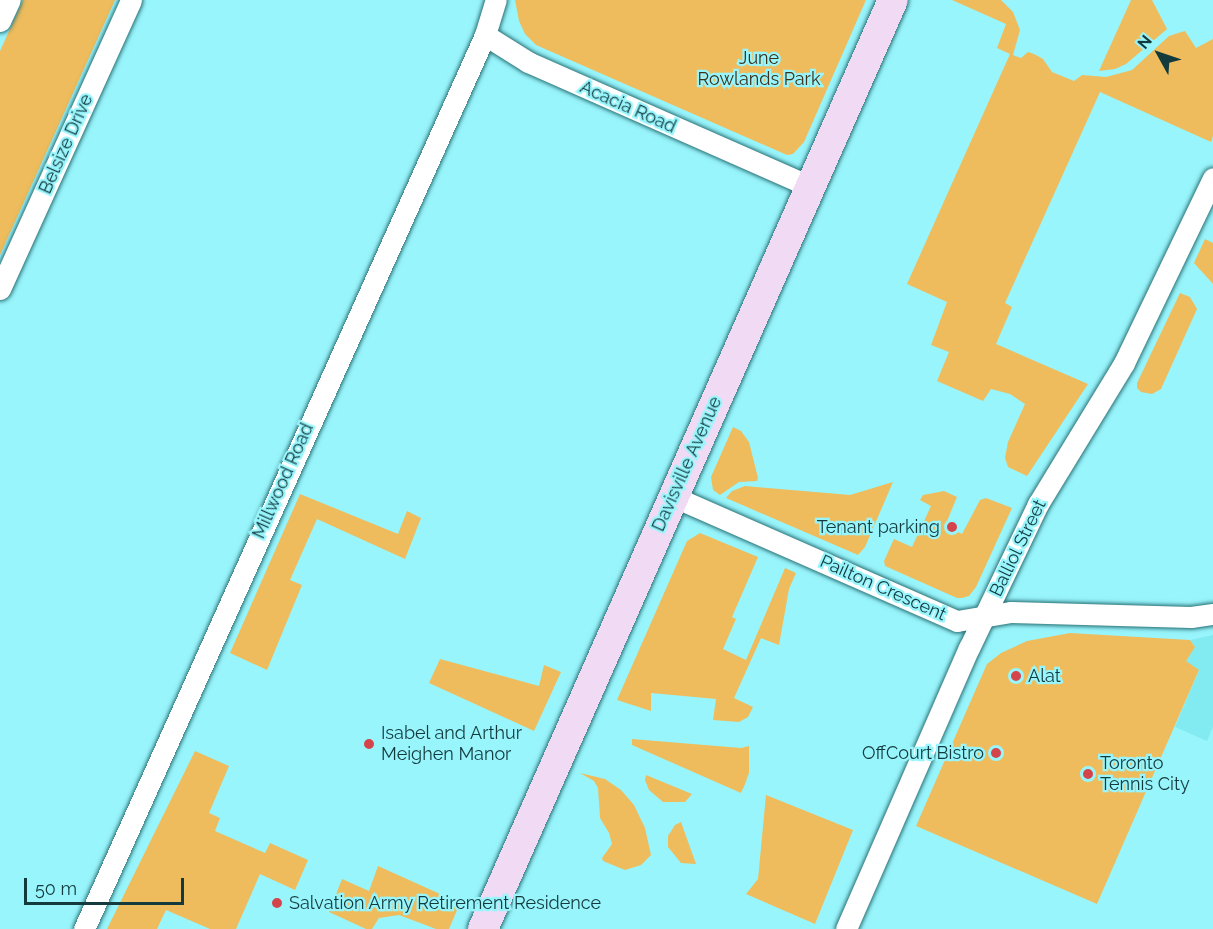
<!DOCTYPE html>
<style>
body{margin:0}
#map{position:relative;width:1213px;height:929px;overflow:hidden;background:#99f5fc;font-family:Raleway,sans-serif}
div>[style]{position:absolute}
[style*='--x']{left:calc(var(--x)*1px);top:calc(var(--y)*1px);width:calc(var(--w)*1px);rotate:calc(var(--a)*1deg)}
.built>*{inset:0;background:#82eaf1}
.green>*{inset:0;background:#eebc5c}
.roads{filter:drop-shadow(0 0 2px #297176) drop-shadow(0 0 2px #297176)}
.street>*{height:21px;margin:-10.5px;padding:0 10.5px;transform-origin:10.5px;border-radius:10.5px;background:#fff}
.secondary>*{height:30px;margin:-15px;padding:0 15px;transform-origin:15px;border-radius:15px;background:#f1dbf4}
.dots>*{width:16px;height:16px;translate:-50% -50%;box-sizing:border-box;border:3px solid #99f5fc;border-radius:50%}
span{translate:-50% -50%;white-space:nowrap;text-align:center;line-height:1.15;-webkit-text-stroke:4.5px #99f5fc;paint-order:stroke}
.park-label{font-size:18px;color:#3d311b}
.street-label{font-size:18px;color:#133b3e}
.poi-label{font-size:18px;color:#133b3e}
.right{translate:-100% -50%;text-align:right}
.left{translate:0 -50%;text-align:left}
.north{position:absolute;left:1129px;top:24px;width:60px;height:60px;-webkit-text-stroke:4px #99f5fc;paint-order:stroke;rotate:310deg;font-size:16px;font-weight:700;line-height:24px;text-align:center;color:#133b3e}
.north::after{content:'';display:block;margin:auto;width:21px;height:27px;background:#133b3e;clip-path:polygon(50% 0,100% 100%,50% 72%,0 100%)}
.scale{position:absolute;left:24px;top:878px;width:160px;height:27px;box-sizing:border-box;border:3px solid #133b3e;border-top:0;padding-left:8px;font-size:18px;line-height:21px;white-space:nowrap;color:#133b3e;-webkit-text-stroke:4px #99f5fc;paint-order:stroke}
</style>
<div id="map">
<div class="built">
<div style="clip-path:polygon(1213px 635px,1213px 727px,1207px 741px,1175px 727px,1199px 671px,1186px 661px,1195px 647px,1190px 640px)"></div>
</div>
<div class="green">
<div style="clip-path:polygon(23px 0,115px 0,0 255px,0 51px)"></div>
<div style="clip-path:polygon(515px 0,866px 0,804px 142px,793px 154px,787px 155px,536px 45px,525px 34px,519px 21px)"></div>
<div style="clip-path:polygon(952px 0,1001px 0,1013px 12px,1020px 30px,1013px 55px,1021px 58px,1028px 52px,1034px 54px,1043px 59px,1052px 72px,1074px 81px,1082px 75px,1106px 77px,1132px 70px,1169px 36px,1178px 33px,1185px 31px,1196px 48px,1213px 39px,1213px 136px,1211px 142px,1100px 92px,1005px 303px,1012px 307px,996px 344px,1088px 384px,1027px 476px,1008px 467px,1005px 458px,1008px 442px,1025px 404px,1010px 394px,991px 389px,983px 401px,937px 381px,949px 352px,931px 345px,947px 302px,907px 284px,1010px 54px,997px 48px,1006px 24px)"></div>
<div style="clip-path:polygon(1131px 0,1152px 0,1167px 29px,1126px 64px,1115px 69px,1099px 71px)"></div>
<div style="clip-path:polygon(1205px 239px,1213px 243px,1213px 284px,1194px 263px)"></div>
<div style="clip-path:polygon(1180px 293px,1190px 297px,1197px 309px,1161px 389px,1152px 394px,1141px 392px,1137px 388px,1137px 383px)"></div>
<div style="clip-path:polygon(733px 427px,741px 431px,749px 442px,758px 478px,757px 481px,739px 482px,720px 495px,713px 490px,711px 477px)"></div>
<div style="clip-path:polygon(893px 482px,865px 547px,858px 555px,726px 498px,732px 491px,745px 486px,850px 495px)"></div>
<div style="clip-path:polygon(944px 491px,957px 497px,945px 526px,962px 534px,980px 500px,986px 498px,1012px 508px,976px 587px,969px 596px,962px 598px,957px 598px,885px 566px,884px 561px,894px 539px,912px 547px,931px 506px,920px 500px,923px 495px)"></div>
<div style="clip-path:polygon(300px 494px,398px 534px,407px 511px,421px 518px,405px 559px,317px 519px,290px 580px,302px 585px,267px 670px,230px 653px)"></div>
<div style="clip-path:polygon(700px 533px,758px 557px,732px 617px,736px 619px,723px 649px,746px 660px,785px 568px,796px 573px,789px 589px,779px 645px,761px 638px,734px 698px,753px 707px,748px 717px,739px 722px,713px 720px,716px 699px,651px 693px,651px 711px,617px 700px,687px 541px)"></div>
<div style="clip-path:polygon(1070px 633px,1190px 640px,1195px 647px,1186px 661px,1199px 670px,1097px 904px,916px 826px,987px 664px,1001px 653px,1027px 641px)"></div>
<div style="clip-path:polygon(440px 659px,539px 686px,544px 665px,561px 672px,534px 731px,429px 683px)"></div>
<div style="clip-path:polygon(632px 739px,741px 748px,749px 746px,749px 773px,745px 784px,741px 793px,632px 745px)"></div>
<div style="clip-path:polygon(195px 751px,229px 766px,209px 813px,220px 818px,215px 831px,265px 853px,270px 843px,308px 860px,295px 890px,260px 874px,236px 929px,210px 929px,166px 910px,157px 929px,107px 929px)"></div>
<div style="clip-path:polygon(580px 773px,605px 779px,621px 790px,634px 805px,645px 828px,651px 855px,641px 865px,625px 870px,603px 861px,602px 858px,612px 844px,609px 833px,600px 818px,598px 788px,594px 781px)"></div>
<div style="clip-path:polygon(646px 775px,692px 794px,685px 802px,663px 802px,649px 790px,645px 780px)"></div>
<div style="clip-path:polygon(766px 795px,853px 830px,815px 924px,746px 894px,758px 879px)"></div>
<div style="clip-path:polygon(681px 822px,696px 864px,681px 863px,668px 847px,668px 836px,675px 825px)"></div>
<div style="clip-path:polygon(378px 866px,460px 903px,449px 929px,436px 929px,399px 915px,379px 918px,372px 929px,366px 929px,329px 912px,342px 879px,369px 891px)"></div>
</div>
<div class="roads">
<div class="street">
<div style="--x:0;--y:21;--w:23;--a:-65"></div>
<div style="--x:485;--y:35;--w:51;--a:32.1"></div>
<div style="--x:528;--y:62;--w:307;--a:23.8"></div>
<div style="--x:0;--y:289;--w:317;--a:-65.6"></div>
<div style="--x:672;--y:496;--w:311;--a:23.7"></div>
<div style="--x:957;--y:621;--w:55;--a:-9.5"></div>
<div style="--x:1011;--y:612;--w:180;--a:1.6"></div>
<div style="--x:1191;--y:617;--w:22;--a:-8"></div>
<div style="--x:84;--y:929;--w:980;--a:-65.84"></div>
<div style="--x:485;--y:35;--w:37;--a:-73"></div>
<div style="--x:846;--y:929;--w:307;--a:-66.4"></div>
<div style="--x:969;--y:648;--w:160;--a:-64.4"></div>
<div style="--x:1038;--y:504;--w:165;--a:-58.6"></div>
<div style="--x:1124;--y:363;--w:205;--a:-64.3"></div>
</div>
<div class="secondary">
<div style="--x:483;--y:929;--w:1015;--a:-66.19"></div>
</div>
</div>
<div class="dots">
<div style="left:952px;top:527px;background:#d4444b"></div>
<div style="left:1016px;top:676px;background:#d4444b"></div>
<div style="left:369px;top:744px;background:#d4444b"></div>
<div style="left:996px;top:753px;background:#d4444b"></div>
<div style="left:1088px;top:774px;background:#d4444b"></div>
<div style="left:277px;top:903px;background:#d4444b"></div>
</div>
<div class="park-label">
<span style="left:759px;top:69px">June<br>Rowlands Park</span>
</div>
<div class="street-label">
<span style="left:628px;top:107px;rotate:24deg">Acacia Road</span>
<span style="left:66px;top:144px;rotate:-66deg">Belsize Drive</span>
<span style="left:687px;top:464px;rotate:-66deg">Davisville Avenue</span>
<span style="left:283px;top:481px;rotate:-66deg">Millwood Road</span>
<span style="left:1018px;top:548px;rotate:-64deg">Balliol Street</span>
<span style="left:883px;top:588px;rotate:24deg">Pailton Crescent</span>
</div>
<div class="poi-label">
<span class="right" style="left:940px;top:527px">Tenant parking</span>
<span class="left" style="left:1028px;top:676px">Alat</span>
<span class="left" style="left:381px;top:744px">Isabel and Arthur<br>Meighen Manor</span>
<span class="right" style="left:984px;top:753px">OffCourt Bistro</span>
<span class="left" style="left:1100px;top:774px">Toronto<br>Tennis City</span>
<span class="left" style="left:289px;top:903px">Salvation Army Retirement Residence</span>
</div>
<div class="north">N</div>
<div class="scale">50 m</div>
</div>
